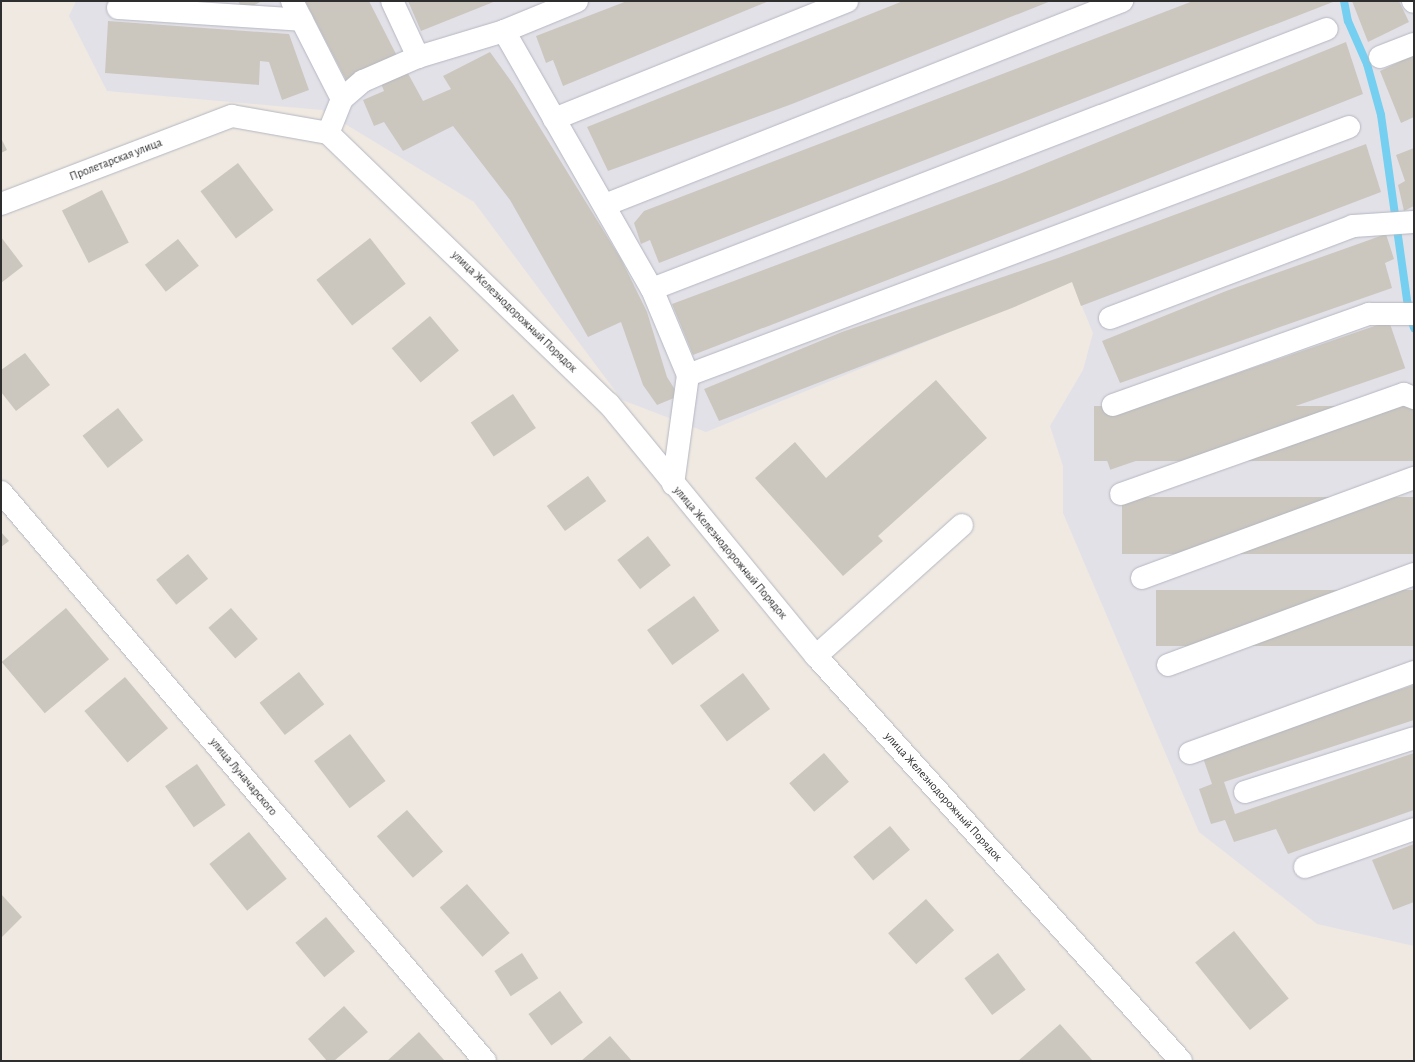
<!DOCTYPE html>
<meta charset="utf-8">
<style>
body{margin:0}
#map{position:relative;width:1415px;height:1062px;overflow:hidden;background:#efe9e1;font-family:"Alegreya Sans",sans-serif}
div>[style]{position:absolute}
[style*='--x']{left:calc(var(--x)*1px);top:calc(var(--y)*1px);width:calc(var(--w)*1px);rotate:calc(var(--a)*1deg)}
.industrial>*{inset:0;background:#e3e1e8}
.stream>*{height:8px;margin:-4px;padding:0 4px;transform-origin:4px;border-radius:4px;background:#75cff0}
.building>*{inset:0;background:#cbc7bf;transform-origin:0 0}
.roads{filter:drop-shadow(0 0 1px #b4b7c1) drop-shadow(0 0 1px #b4b7c1)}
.minor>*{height:22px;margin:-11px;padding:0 11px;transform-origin:11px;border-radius:11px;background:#fff}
span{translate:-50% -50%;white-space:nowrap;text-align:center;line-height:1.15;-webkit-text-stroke:3.5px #fff;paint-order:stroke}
.street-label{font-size:12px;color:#2e2e2e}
.frame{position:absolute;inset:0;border:2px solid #2e2e2e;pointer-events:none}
</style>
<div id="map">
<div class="industrial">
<div style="clip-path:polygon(76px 1px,1414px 1px,1414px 946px,1317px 924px,1199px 832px,1063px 513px,1063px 466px,1050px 426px,1083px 370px,1093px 333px,1072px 282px,706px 432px,622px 400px,474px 202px,322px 110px,107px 91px,69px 16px)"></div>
</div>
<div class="stream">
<div style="--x:1344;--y:1;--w:20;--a:79"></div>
<div style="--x:1348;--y:21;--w:47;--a:66.2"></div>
<div style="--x:1367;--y:64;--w:53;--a:74.6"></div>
<div style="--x:1381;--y:115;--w:201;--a:82"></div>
<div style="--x:1409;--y:314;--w:15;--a:70"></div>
</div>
<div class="building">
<div style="clip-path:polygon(238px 1px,262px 1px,243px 11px)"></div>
<div style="clip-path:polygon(305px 1px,369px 1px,397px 56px,347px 82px)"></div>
<div style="clip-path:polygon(408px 1px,496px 1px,421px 31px)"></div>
<div style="clip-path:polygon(627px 1px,769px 1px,563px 86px,553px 60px,546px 63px,536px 36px)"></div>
<div style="clip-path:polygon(903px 1px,1051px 1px,792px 104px,608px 171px,587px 127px)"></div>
<div style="clip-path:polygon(1193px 1px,1333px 2px,659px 263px,650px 240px,641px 244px,634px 223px,644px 211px)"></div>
<div style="clip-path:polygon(1352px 1px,1399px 1px,1409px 22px,1368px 42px)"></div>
<div style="clip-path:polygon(108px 21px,289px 34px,309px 90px,282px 100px,269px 62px,260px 61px,259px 85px,105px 73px)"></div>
<div style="clip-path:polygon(1346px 42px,1363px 94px,1069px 210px,693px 355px,672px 304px,1004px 180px)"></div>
<div style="clip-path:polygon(490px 52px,513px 84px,621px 259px,647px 312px,667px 377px,679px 396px,657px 405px,643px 385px,621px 322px,588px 337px,510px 200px,453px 126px,403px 151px,384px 122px,374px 126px,363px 100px,384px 91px,380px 81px,405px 68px,423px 101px,451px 89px,443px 76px)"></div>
<div style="clip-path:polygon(1414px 55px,1414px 117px,1401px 123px,1380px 71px)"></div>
<div style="clip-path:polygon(1px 138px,7px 150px,1px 153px)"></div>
<div style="clip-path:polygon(1366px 144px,1381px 192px,1081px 306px,1072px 282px,1012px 308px,719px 421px,704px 389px,842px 332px,1058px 258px)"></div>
<div style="clip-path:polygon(1414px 148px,1414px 206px,1404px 211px,1398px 185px,1405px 181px,1396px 155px)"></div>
<div style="left:238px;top:163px;width:59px;height:47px;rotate:53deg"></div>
<div style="left:102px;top:190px;width:59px;height:45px;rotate:63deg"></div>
<div style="clip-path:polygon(1386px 234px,1394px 259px,1385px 263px,1392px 288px,1120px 383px,1102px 341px,1226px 291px)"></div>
<div style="clip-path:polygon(1px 237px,23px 266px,1px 283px)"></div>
<div style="left:370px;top:238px;width:58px;height:68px;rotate:52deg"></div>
<div style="left:178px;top:239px;width:34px;height:42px;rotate:52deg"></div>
<div style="left:430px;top:316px;width:45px;height:50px;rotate:50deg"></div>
<div style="left:1389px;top:321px;width:50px;height:312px;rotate:71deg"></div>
<div style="clip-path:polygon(25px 353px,50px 385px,16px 411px,1px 392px,1px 370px)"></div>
<div style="clip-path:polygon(936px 380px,987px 438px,878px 536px,883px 541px,843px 576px,755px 478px,795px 442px,826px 478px)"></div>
<div style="left:513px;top:394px;width:41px;height:51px;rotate:56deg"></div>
<div style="left:1414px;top:406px;width:55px;height:320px;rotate:90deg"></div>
<div style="left:118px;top:408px;width:41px;height:45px;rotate:52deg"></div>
<div style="left:588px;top:476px;width:31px;height:51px;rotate:54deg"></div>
<div style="left:1414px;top:497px;width:57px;height:292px;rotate:90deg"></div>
<div style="clip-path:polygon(1px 532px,9px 541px,1px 547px)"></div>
<div style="left:648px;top:536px;width:37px;height:39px;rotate:52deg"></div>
<div style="left:188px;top:554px;width:32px;height:41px;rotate:51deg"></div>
<div style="left:1414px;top:590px;width:56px;height:258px;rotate:90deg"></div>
<div style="left:694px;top:596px;width:43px;height:58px;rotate:54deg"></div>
<div style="left:66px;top:608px;width:67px;height:84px;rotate:50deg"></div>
<div style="left:231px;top:608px;width:41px;height:30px;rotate:49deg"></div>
<div style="left:299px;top:672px;width:41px;height:50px;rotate:52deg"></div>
<div style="left:743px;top:673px;width:45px;height:54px;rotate:53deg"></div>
<div style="left:125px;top:677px;width:67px;height:53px;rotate:50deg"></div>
<div style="clip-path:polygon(1414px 685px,1414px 720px,1224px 782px,1235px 814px,1414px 753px,1414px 810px,1288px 854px,1276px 829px,1234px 842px,1225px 820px,1211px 824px,1199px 789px,1212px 784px,1202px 755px)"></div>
<div style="left:350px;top:734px;width:59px;height:45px;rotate:53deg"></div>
<div style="left:824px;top:753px;width:38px;height:46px;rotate:49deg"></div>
<div style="left:197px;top:764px;width:50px;height:39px;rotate:55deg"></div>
<div style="left:407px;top:810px;width:55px;height:40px;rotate:49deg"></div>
<div style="left:890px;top:826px;width:31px;height:48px;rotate:50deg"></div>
<div style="left:249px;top:832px;width:60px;height:51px;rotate:51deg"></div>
<div style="clip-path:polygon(1414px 844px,1414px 902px,1393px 910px,1372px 860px)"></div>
<div style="left:467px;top:884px;width:65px;height:36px;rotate:49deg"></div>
<div style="clip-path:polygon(1px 894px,22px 917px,1px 938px)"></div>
<div style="left:926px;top:899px;width:42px;height:51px;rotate:48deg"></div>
<div style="left:326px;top:917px;width:45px;height:40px;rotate:50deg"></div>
<div style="left:1234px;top:931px;width:87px;height:50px;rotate:51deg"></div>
<div style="left:522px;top:953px;width:30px;height:33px;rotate:57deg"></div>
<div style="left:998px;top:953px;width:46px;height:42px;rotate:53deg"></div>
<div style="left:560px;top:991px;width:39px;height:39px;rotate:54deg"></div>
<div style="clip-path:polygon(344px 1006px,368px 1032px,334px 1061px,327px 1061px,308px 1039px)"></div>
<div style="clip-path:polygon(1060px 1024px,1093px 1061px,1018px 1061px)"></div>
<div style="clip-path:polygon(419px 1032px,445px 1061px,387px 1061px)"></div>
<div style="clip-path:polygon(610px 1036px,632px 1061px,581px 1061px)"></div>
</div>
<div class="roads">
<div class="minor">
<div style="--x:292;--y:1;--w:110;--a:63"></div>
<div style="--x:342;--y:99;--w:37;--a:112"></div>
<div style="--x:392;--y:1;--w:62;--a:65.1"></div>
<div style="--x:418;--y:57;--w:90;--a:-16.8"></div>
<div style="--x:504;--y:31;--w:297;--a:60.2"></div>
<div style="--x:652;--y:289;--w:93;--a:67.3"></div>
<div style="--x:688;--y:375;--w:110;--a:97.8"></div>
<div style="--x:1413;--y:1;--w:1;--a:45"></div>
<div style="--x:118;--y:8;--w:184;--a:3.7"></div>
<div style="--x:504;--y:31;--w:79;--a:-22.3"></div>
<div style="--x:1380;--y:57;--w:36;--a:-21"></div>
<div style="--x:342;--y:99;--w:28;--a:-41"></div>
<div style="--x:363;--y:81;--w:60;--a:-23.6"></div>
<div style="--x:554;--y:119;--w:316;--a:-21.9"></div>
<div style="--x:1;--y:204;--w:247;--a:-20.9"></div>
<div style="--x:232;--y:116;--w:97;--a:10"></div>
<div style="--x:328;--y:133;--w:390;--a:44"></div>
<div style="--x:609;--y:404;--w:326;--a:50.6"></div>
<div style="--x:816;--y:656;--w:545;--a:47.97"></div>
<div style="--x:605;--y:205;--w:556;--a:-21.53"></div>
<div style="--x:652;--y:289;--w:723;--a:-21.07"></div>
<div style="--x:1110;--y:318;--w:260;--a:-20.7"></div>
<div style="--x:1353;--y:226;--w:61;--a:-3.8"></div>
<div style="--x:688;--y:375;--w:706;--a:-20.57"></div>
<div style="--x:1113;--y:405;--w:272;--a:-19.6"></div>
<div style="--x:1369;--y:314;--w:45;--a:0"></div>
<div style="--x:1;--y:492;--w:747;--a:49.62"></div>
<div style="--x:1121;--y:494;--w:300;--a:-19.5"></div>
<div style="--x:1404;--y:394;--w:11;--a:22"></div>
<div style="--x:1142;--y:578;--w:290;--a:-20.2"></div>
<div style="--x:816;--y:656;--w:196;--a:-41.9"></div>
<div style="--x:1168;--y:665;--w:262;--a:-20.3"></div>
<div style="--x:1190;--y:753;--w:238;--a:-19.9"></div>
<div style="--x:1245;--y:792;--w:177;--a:-17.7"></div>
<div style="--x:1305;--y:867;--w:115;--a:-19.2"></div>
</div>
</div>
<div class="street-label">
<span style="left:116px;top:160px;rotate:-21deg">Пролетарская улица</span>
<span style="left:514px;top:312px;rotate:44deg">улица Железнодорожный Порядок</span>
<span style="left:730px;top:553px;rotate:50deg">улица Железнодорожный Порядок</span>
<span style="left:243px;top:777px;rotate:50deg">улица Луначарского</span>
<span style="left:943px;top:797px;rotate:48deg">улица Железнодорожный Порядок</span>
</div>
<div class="frame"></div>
</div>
